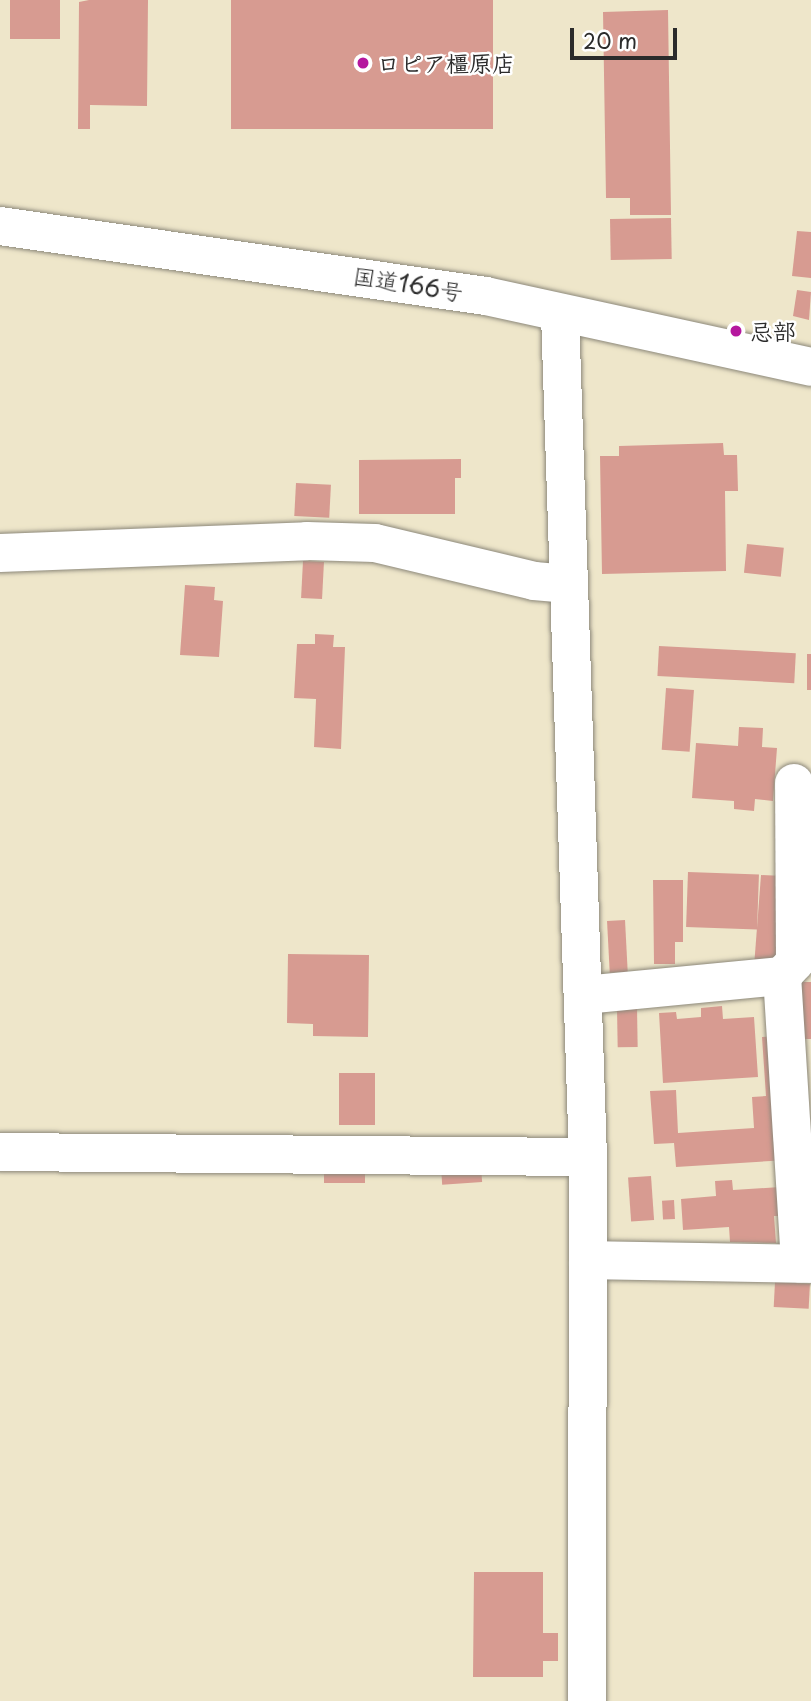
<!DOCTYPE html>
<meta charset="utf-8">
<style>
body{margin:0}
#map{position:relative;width:811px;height:1701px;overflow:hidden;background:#eee6ca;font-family:"Playpen Sans","Klee One",sans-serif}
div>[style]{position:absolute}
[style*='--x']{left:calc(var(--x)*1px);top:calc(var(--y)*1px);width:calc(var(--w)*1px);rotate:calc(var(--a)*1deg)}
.building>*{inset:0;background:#d79b91;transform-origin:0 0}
.roads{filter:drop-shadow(0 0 2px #8c887a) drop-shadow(0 0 2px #8c887a)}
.minor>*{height:38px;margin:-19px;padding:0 19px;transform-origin:19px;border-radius:19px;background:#fff}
.highway>*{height:38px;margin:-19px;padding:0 19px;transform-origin:19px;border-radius:19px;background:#fff}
.dots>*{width:19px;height:19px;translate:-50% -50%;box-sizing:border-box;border:4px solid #fff;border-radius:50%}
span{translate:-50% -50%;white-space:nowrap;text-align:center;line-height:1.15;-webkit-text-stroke:5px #fff;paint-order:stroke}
.poi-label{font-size:23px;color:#2b2b2b;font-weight:700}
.left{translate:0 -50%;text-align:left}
.street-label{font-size:23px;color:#2b2b2b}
.scale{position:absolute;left:570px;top:28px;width:107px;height:32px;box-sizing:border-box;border:4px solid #2b2b2b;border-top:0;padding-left:9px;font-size:21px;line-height:24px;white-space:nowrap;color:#2b2b2b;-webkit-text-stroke:5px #fff;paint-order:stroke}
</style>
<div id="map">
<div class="building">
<div style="left:10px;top:0;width:50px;height:39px"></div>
<div style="clip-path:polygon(89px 0,148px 0,147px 106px,90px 105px,90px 129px,78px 129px,79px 2px)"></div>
<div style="left:231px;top:0;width:262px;height:129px"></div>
<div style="clip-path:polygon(668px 10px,671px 215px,630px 215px,630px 198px,606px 198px,603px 12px)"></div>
<div style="left:671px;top:218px;width:41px;height:61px;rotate:89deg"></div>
<div style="clip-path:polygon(797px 231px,811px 232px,811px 278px,792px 276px)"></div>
<div style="clip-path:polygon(797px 290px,811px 292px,809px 320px,793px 316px)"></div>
<div style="clip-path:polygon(723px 443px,724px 455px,737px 455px,738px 491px,725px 491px,726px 571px,602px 574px,600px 456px,619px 456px,619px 446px)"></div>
<div style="clip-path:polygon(461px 459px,461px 478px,455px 478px,455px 514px,359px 514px,359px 460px)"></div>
<div style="left:296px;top:483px;width:35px;height:33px;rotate:3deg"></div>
<div style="left:747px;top:544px;width:37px;height:29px;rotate:6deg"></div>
<div style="left:303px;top:561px;width:21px;height:37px;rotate:3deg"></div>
<div style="clip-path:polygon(185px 585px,215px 587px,214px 600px,223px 601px,219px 657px,180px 655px)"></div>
<div style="clip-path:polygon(315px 634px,334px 635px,333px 647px,345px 647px,341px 749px,314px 747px,316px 699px,294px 698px,297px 644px,315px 644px)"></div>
<div style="left:659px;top:646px;width:137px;height:30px;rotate:3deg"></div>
<div style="left:807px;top:654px;width:4px;height:36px"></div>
<div style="left:666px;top:688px;width:28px;height:62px;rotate:4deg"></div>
<div style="clip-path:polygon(739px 727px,763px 728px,762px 747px,777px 748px,773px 801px,755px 799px,754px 811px,734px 809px,734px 801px,692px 798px,696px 743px,738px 746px)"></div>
<div style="left:688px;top:872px;width:71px;height:55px;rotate:2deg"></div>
<div style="clip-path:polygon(761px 875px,784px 876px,782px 969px,754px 967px)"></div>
<div style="clip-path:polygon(653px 880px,683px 880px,683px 942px,675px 942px,675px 964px,654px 964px)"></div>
<div style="left:625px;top:920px;width:52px;height:18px;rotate:87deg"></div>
<div style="clip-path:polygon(288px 954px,369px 955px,368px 1037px,313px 1036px,313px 1024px,287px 1023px)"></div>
<div style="left:796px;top:982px;width:15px;height:57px"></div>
<div style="clip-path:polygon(722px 1006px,723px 1019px,754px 1017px,758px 1077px,663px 1083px,659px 1013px,676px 1012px,677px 1019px,701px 1017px,701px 1008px)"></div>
<div style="left:637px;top:1008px;width:39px;height:20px;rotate:89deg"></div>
<div style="clip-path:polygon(779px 1036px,787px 1160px,676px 1167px,674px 1143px,654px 1144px,650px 1091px,676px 1090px,678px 1133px,754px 1128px,752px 1097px,766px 1096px,762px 1037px)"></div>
<div style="left:339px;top:1073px;width:36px;height:52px"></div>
<div style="left:365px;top:1159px;width:24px;height:41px;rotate:90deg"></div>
<div style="left:481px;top:1166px;width:16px;height:40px;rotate:86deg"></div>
<div style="left:651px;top:1176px;width:44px;height:23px;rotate:86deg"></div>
<div style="clip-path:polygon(732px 1180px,733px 1190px,780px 1187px,782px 1216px,774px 1216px,776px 1243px,730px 1242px,729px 1227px,683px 1230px,681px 1199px,716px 1196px,715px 1181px)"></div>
<div style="left:674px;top:1200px;width:19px;height:12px;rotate:87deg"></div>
<div style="left:775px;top:1282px;width:35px;height:25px;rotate:3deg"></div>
<div style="clip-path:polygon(474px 1572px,543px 1572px,543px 1633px,558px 1633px,558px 1661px,543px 1661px,543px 1677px,473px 1677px)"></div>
</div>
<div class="roads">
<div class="minor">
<div style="--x:560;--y:314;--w:843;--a:88.1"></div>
<div style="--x:588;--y:1157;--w:544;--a:90.11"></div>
<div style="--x:0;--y:553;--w:307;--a:-2.2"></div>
<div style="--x:307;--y:541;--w:68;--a:1.7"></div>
<div style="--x:375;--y:543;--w:163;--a:13.4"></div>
<div style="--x:534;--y:581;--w:35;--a:5"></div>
<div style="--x:782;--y:976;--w:288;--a:86.4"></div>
<div style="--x:584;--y:995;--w:199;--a:-5.5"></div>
<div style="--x:782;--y:976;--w:19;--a:-47"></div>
<div style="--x:795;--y:962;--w:179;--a:-90.3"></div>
<div style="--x:0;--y:1152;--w:588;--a:0.49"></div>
<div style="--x:588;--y:1260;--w:223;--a:1"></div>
</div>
<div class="highway">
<div style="--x:0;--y:226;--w:491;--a:8.2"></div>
<div style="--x:486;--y:296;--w:333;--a:12.3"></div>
</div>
</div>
<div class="dots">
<div style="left:363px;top:63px;background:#b5179e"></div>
<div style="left:736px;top:331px;background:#b5179e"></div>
</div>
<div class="poi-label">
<span class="left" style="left:377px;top:63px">ロピア橿原店</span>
<span class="left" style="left:750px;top:331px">忌部</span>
</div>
<div class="street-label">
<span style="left:408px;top:284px;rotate:9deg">国道166号</span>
</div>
<div class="scale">20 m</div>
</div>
